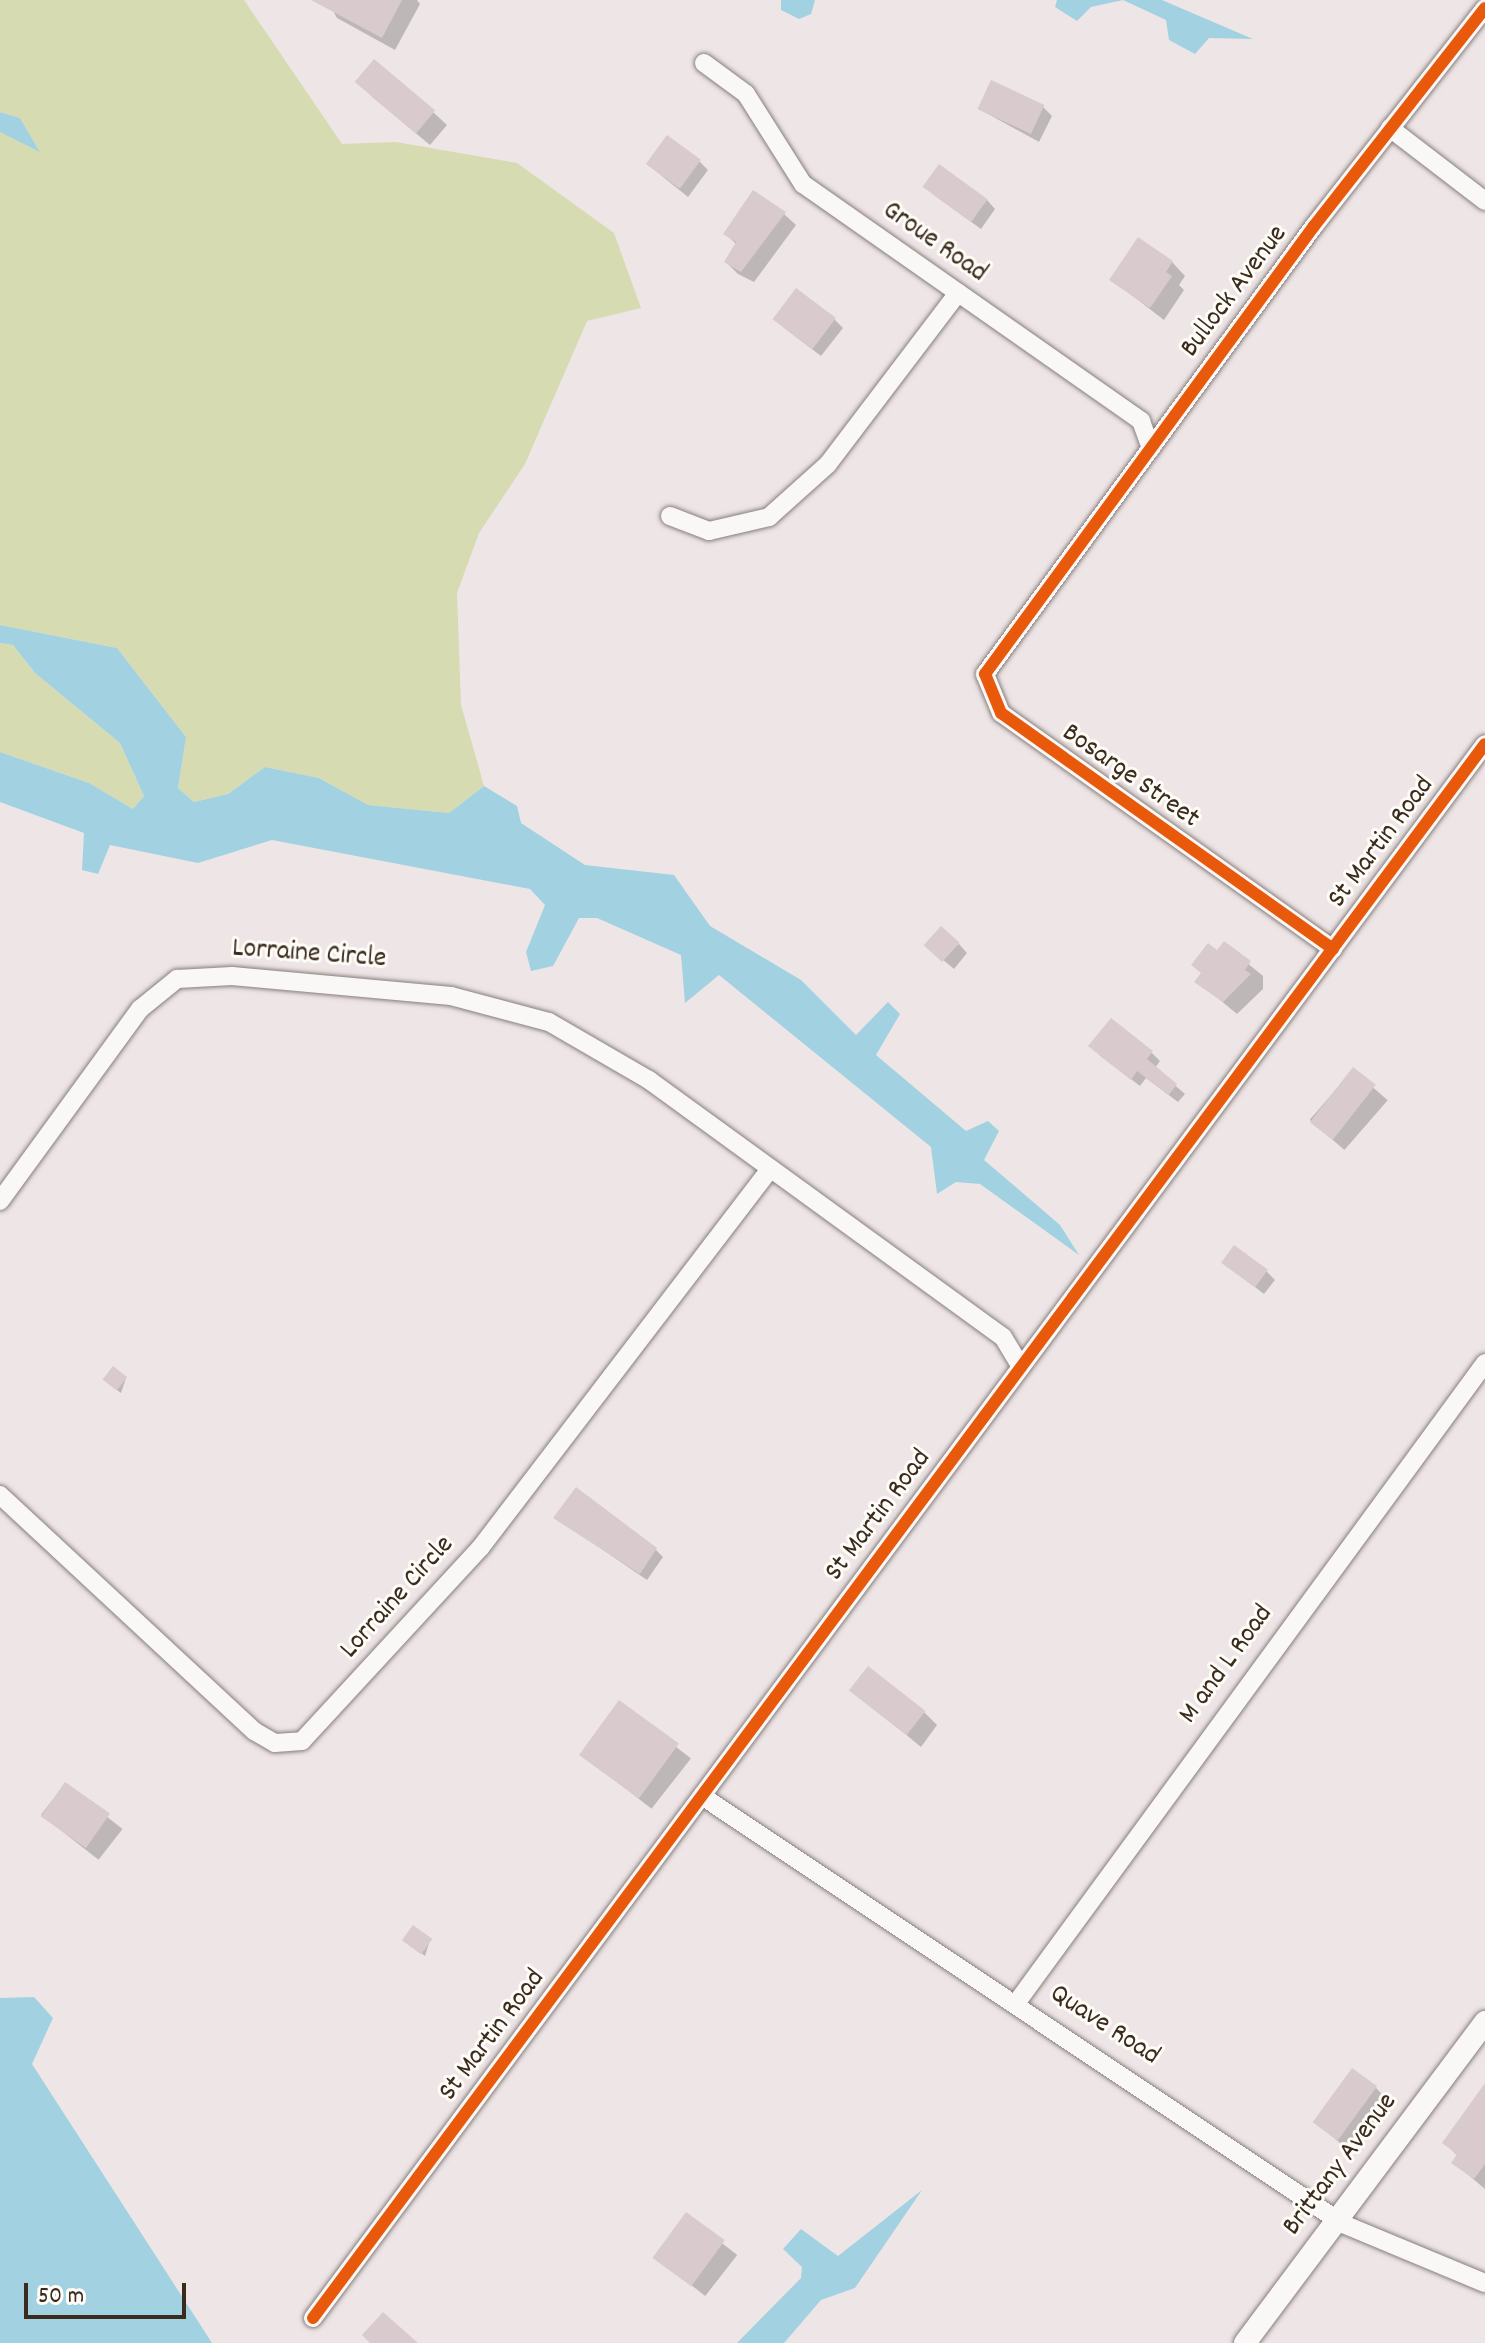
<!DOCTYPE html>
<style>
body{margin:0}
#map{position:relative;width:1485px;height:2343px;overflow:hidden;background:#eee5e6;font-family:Dekko,sans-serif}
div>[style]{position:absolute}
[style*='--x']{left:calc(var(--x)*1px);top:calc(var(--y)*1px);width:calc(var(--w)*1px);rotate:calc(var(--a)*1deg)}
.green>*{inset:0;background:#d6dbb1}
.water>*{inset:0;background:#a2d2e2}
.shadow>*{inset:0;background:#0003;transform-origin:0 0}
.building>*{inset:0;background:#d9cace;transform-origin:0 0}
.roads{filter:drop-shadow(0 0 2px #877f7d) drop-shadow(0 0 2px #877f7d)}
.minor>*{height:18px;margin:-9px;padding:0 9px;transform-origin:9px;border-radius:9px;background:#f9f8f6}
.tertiary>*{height:22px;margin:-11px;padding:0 11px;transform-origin:11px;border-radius:11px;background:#f9f8f6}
.cycleway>*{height:12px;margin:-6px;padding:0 6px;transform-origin:6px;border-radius:6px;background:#e8590c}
span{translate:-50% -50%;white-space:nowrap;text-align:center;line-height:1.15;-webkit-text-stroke:6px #fdfcf7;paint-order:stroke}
.street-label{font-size:28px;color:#3b2a1e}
.scale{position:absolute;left:24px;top:2283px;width:162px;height:36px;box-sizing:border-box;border:4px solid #3b2a1e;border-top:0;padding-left:10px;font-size:24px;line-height:28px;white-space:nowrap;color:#3b2a1e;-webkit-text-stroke:6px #fdfcf7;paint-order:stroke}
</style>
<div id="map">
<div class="green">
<div style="clip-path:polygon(0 0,244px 0,342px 144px,396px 142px,517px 163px,614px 233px,641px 308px,587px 321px,525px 464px,479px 533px,457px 593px,461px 705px,484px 786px,449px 813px,368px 805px,319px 778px,265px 767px,228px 794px,194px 802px,178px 788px,186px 737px,117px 648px,0 625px,0 132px,39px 150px,20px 118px,0 112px)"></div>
<div style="clip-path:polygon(0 643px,13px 645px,35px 673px,120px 743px,144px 796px,133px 809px,89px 783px,0 752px)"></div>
</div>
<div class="water">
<div style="clip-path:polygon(781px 0,815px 0,811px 14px,799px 19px,781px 10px)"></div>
<div style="clip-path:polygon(1057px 0,1162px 0,1253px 39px,1209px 38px,1195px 54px,1169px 40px,1166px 20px,1123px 0,1091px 7px,1077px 21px,1055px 7px)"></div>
<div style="clip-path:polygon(0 112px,20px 118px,40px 152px,0 132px)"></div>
<div style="clip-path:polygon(0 625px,117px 648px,186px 737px,178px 788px,194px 802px,228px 794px,265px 767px,319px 778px,368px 805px,449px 813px,484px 786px,517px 806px,521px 823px,585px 865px,674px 875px,710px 926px,801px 980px,856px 1035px,888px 1002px,900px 1014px,876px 1055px,966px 1131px,988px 1121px,999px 1131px,984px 1160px,1060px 1225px,1079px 1255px,980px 1184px,956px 1182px,937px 1194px,931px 1147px,719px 975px,685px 1003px,681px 955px,597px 918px,579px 918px,553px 966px,531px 971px,526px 952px,545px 905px,530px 889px,272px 840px,198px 863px,110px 845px,98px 874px,82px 870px,84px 833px,0 802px,0 752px,89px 783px,133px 809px,144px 796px,120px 743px,35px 673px,13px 645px,0 643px)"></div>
<div style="clip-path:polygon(34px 1997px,53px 2018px,32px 2064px,212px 2343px,0 2343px,0 1998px)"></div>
<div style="clip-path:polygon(922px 2190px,855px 2288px,821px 2300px,784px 2343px,737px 2343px,801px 2278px,802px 2267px,783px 2249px,801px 2229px,838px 2256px)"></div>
</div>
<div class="shadow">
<div style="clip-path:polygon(327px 0,417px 0,420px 4px,395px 50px,337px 18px)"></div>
<div style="clip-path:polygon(370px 95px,433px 112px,447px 125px,430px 145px)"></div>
<div style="clip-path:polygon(1043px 107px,1052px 116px,1039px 142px,979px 109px)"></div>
<div style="clip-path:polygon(700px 162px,708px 170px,688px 197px,647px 164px)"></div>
<div style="clip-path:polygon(934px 195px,987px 200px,995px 209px,981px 229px)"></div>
<div style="clip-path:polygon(784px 214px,796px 225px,754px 282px,738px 274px,726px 262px,737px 245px,726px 234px)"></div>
<div style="clip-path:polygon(1172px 262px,1185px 276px,1179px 285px,1184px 290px,1164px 320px,1112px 280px)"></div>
<div style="clip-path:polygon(834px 319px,843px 328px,821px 356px,783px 327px)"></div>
<div style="clip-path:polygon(959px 944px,967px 953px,954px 969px,936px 954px)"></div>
<div style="clip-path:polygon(1224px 944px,1263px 976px,1263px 989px,1237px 1014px,1197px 981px)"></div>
<div style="clip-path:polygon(1152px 1053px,1160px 1061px,1155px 1068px,1185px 1094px,1178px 1102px,1146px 1078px,1140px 1086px,1099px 1055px)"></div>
<div style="left:1353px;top:1070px;width:46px;height:66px;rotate:41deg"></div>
<div style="clip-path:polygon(1224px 1263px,1266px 1271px,1275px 1280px,1264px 1294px)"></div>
<div style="clip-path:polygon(126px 1378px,121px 1393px,109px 1384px)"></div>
<div style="clip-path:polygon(555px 1517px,656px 1550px,663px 1557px,647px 1580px)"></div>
<div style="clip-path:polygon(852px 1690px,924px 1712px,937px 1725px,921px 1747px)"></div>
<div style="left:620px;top:1703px;width:90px;height:64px;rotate:38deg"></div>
<div style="left:65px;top:1784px;width:73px;height:39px;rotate:38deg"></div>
<div style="clip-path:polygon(430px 1940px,425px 1956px,409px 1943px)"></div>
<div style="clip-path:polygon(1485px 2086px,1485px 2189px,1453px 2162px,1458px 2156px,1444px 2143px)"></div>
<div style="clip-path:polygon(1376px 2088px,1389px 2101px,1352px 2153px,1316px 2123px)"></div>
<div style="left:686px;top:2215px;width:65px;height:52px;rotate:38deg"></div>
</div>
<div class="building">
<div style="clip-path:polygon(311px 0,402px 0,382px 38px)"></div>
<div style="left:374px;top:59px;width:80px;height:30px;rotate:40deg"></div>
<div style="left:991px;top:80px;width:59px;height:32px;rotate:25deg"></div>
<div style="left:667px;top:135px;width:42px;height:36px;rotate:36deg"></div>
<div style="left:939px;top:164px;width:60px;height:28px;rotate:36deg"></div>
<div style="clip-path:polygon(753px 190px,786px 212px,741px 272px,724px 262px,736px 242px,723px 234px)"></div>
<div style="clip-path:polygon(1138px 237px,1173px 261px,1166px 272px,1172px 276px,1150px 308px,1109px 280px)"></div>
<div style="left:796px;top:288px;width:50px;height:39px;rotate:37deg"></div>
<div style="left:941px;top:926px;width:25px;height:26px;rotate:42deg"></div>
<div style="clip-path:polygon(1224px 941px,1251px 961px,1245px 970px,1251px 974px,1223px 1002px,1194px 982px,1201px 973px,1191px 965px,1208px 943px,1217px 950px)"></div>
<div style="clip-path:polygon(1111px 1018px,1153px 1051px,1147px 1059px,1177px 1084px,1169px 1095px,1137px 1071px,1131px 1080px,1088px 1046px)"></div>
<div style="left:1353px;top:1067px;width:29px;height:70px;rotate:38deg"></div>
<div style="left:1234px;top:1245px;width:42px;height:22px;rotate:36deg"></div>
<div style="left:113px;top:1366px;width:18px;height:17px;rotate:38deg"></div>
<div style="clip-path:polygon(576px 1487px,657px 1548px,640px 1574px,553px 1518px)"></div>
<div style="left:868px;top:1666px;width:73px;height:31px;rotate:38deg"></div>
<div style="left:619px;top:1700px;width:74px;height:68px;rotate:36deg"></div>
<div style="left:65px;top:1782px;width:55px;height:42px;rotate:35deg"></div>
<div style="left:413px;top:1925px;width:24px;height:19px;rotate:36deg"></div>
<div style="left:1352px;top:2068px;width:31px;height:67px;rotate:36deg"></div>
<div style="clip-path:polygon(1485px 2083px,1485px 2164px,1474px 2179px,1451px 2163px,1457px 2154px,1442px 2143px)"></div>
<div style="left:686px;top:2212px;width:48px;height:57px;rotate:36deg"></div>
<div style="clip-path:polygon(383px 2312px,418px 2343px,370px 2343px,362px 2335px)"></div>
</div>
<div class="roads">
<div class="minor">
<div style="--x:704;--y:63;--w:52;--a:36.4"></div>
<div style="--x:746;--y:94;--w:107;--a:57.7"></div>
<div style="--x:803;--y:184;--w:413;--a:35"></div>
<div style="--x:1141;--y:421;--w:29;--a:70"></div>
<div style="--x:1390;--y:128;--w:120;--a:37.5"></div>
<div style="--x:670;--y:516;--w:42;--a:21"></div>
<div style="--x:709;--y:531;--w:62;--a:-13.1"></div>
<div style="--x:769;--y:517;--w:79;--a:-41.9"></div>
<div style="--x:828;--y:464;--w:215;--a:-52.8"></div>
<div style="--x:1333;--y:949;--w:407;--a:-144.6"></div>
<div style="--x:1001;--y:713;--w:42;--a:-112.3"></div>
<div style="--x:985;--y:674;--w:556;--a:-53.71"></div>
<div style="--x:1314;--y:226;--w:277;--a:-51.9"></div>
<div style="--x:0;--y:1201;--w:238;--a:-53.9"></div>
<div style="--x:140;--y:1009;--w:48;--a:-39"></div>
<div style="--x:177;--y:979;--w:55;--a:-3.1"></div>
<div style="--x:232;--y:976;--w:220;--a:5.2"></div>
<div style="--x:451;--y:996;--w:101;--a:14.9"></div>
<div style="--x:549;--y:1022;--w:116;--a:30.1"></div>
<div style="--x:649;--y:1080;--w:437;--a:36"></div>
<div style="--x:1003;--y:1337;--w:35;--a:59"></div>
<div style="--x:0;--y:1495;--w:347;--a:42.9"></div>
<div style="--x:254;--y:1731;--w:24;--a:30"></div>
<div style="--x:275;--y:1743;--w:27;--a:-4"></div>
<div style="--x:302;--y:1741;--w:264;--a:-47.3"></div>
<div style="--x:481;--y:1547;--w:476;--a:-52.6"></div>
<div style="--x:702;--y:1796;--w:771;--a:33.73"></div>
<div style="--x:1343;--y:2224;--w:154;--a:22.6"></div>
<div style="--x:1017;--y:2002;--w:792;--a:-53.78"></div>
<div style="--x:313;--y:2318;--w:1962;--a:-53.33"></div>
</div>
<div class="tertiary">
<div style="--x:1245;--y:2343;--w:401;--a:-53.2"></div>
</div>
</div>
<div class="cycleway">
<div style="--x:1333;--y:949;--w:407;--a:-144.6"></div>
<div style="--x:1001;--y:713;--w:42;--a:-112.3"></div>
<div style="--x:985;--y:674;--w:556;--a:-53.71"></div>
<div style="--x:1314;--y:226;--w:277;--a:-51.9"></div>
<div style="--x:313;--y:2318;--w:1962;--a:-53.33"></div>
</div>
<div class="street-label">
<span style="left:934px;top:243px;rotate:35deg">Groue Road</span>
<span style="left:1235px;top:292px;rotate:-53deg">Bullock Avenue</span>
<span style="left:1130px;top:777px;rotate:35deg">Bosarge Street</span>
<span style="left:1382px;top:843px;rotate:-53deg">St Martin Road</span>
<span style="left:309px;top:955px;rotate:4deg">Lorraine Circle</span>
<span style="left:879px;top:1516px;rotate:-53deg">St Martin Road</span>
<span style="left:398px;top:1598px;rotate:-48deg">Lorraine Circle</span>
<span style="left:1227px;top:1665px;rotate:-54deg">M and L Road</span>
<span style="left:1104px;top:2026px;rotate:33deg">Quave Road</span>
<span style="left:493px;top:2036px;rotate:-53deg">St Martin Road</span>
<span style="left:1341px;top:2165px;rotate:-53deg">Brittany Avenue</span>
</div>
<div class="scale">50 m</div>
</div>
